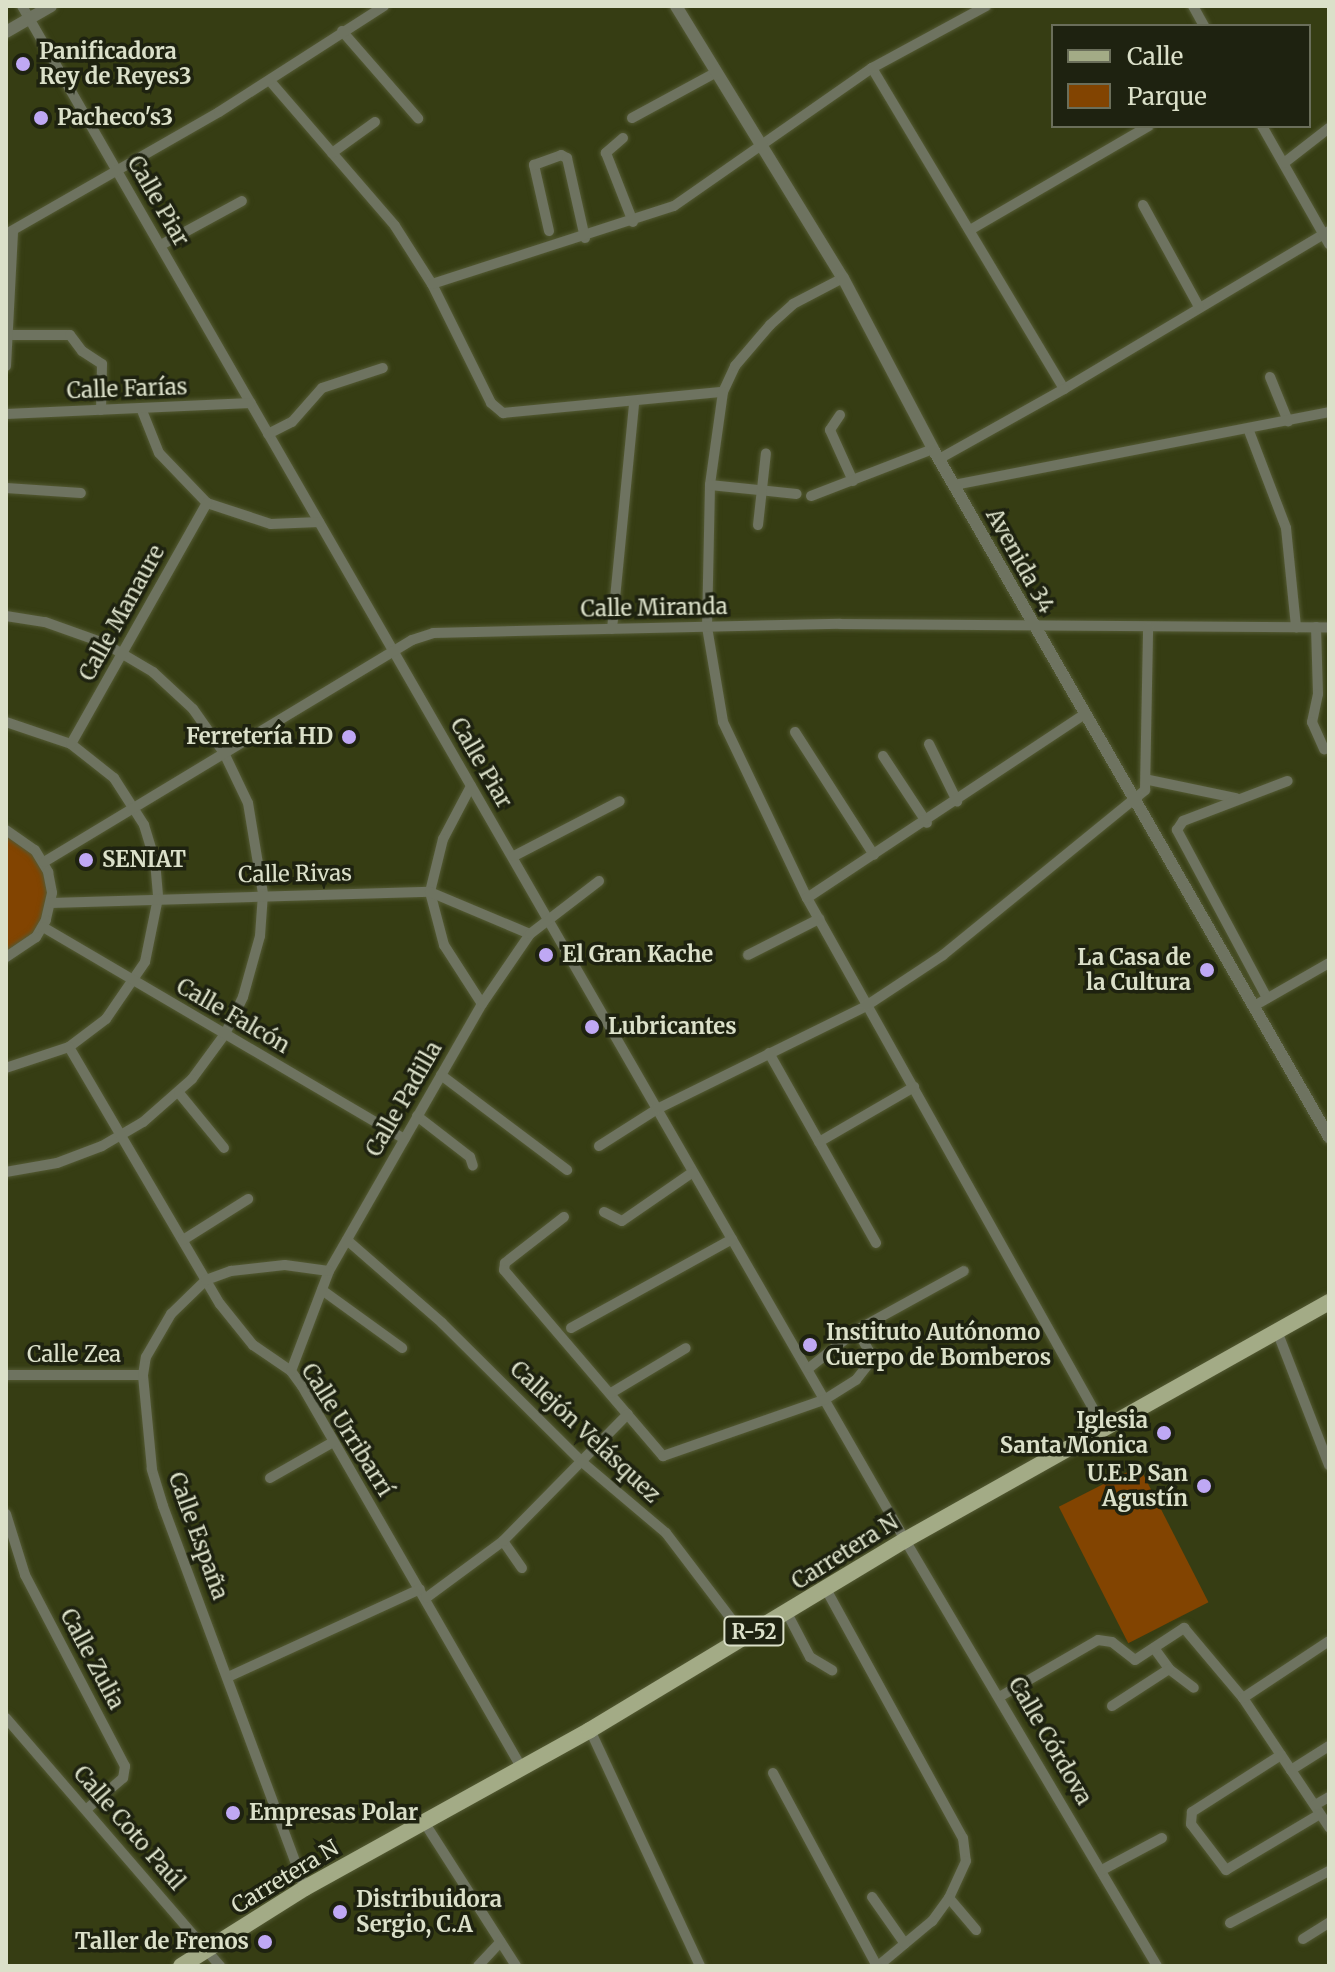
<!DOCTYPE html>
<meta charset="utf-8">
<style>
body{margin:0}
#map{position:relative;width:1335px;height:1972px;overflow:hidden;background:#363d13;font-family:Merriweather,serif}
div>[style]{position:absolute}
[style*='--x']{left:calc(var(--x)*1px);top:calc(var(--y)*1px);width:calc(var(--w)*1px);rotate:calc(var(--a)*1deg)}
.green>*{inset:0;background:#824401;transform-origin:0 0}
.roads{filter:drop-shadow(0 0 2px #545a34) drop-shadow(0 0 2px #545a34)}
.minor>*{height:10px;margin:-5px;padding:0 5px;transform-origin:5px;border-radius:5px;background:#6e7360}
.tertiary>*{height:12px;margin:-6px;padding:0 6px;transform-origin:6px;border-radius:6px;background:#6e7360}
.primary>*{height:16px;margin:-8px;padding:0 8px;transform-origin:8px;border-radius:8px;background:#a3ab86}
.dots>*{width:22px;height:22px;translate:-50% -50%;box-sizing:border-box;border:4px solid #1e2210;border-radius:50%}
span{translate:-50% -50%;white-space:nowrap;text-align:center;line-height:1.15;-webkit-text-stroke:7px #1e2210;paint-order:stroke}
.shield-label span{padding:2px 6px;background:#1e2210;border:2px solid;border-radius:6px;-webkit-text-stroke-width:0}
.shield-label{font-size:20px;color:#dbe0c9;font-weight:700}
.poi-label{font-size:22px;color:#dbe0c9;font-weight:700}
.left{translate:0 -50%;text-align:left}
.right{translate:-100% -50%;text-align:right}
.street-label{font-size:22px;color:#dbe0c9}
.frame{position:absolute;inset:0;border:8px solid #dbe0c9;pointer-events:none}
.legend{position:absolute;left:1051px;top:24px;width:260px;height:104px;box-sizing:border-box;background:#1e2210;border:2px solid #6a6e5a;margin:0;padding:10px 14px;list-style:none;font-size:24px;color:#dbe0c9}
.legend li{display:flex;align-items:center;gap:16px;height:40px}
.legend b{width:40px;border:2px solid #6a6e5a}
</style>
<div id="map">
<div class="green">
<div style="clip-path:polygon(6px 830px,25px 840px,51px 882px,43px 927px,6px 957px)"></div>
<div style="left:1139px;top:1466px;width:153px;height:90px;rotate:63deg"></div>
</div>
<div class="roads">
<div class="minor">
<div style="--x:22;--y:6;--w:1770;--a:60.07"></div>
<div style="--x:905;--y:1540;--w:495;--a:59.4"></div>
<div style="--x:1193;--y:6;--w:23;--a:61"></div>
<div style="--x:342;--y:31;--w:116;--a:48.9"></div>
<div style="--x:872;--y:68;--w:374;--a:59.1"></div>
<div style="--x:1064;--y:389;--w:309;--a:-30.8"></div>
<div style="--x:270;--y:81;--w:191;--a:49.2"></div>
<div style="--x:395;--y:226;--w:69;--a:57.5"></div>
<div style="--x:432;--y:284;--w:133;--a:63.6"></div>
<div style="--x:491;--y:403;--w:16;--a:40"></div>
<div style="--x:503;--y:413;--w:221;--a:-5.5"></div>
<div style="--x:723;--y:392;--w:29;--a:-65"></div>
<div style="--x:735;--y:366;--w:54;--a:-49.5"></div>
<div style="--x:770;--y:325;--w:31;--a:-42"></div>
<div style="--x:793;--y:304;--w:56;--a:-27.5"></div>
<div style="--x:632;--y:118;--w:92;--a:-28.5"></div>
<div style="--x:1262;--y:126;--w:136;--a:60.4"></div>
<div style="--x:623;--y:138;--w:23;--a:139"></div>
<div style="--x:606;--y:153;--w:74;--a:68.6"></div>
<div style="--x:332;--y:153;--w:53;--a:-35.8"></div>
<div style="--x:1284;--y:163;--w:57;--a:-37.9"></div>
<div style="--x:1143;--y:205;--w:116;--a:61.2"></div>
<div style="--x:970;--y:230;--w:207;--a:-30.2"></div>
<div style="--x:549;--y:231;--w:68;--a:-102.8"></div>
<div style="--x:534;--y:165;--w:29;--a:-20"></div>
<div style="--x:561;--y:155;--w:7;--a:27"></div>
<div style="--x:567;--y:158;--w:82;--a:77.3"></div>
<div style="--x:6;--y:234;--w:245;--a:-29.8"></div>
<div style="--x:219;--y:112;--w:196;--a:-32.7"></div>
<div style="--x:161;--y:245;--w:92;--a:-28.5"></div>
<div style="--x:432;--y:284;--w:254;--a:-17.9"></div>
<div style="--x:674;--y:206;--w:241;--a:-34.9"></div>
<div style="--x:872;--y:68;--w:130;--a:-28.5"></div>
<div style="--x:9;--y:335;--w:61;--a:0"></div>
<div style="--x:70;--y:335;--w:20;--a:53"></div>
<div style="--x:82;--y:351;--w:24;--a:33"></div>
<div style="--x:102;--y:364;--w:46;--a:91.2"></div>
<div style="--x:6;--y:366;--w:135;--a:-87"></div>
<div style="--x:1270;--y:377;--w:48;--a:67.8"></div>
<div style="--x:723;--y:392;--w:94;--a:98"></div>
<div style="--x:710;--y:485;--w:142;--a:91.2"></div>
<div style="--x:707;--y:627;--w:96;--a:80.4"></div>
<div style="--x:723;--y:722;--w:195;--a:64.5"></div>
<div style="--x:807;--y:898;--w:608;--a:60.73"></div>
<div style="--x:141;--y:408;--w:48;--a:68.2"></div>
<div style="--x:159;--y:453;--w:69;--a:46.2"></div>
<div style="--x:207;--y:503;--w:67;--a:18.2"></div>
<div style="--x:271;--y:524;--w:48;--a:-2.4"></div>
<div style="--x:6;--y:414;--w:245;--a:-2.6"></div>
<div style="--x:840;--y:415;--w:18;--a:124"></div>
<div style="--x:830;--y:430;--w:56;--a:65.7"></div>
<div style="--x:1249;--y:431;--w:104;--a:69.1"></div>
<div style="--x:1286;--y:528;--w:100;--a:84.2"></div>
<div style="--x:268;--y:434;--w:27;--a:-27"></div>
<div style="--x:292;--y:422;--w:45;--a:-48.6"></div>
<div style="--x:322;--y:388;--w:64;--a:-18.2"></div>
<div style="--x:939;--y:459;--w:143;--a:-29.2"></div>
<div style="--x:710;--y:485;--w:87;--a:5.9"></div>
<div style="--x:954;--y:485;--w:382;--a:-11"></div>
<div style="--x:6;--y:488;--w:75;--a:3.8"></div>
<div style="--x:811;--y:496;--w:131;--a:-21.1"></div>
<div style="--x:758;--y:525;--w:72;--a:-83.7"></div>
<div style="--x:6;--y:616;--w:39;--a:9"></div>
<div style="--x:45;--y:622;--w:63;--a:19.6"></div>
<div style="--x:104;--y:643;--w:57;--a:30.6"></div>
<div style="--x:153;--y:672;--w:54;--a:42.8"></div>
<div style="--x:193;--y:709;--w:54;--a:54.8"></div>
<div style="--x:224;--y:753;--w:55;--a:64.4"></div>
<div style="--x:248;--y:803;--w:92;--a:80.6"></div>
<div style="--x:263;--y:894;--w:42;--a:94.1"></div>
<div style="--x:260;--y:936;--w:63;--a:105.6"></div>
<div style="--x:243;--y:997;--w:41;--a:115.9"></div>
<div style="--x:225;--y:1034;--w:56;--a:126.3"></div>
<div style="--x:192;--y:1079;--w:65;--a:138.7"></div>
<div style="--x:143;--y:1122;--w:48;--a:149.7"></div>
<div style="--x:102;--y:1146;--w:48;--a:159.3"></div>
<div style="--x:57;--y:1163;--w:52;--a:170"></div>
<div style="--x:1316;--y:627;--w:67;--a:88.3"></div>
<div style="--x:1318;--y:694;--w:29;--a:102"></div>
<div style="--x:1312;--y:722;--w:30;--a:66"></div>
<div style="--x:612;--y:629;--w:226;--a:-84.4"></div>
<div style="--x:6;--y:722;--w:69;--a:18.7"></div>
<div style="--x:71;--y:744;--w:55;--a:38.3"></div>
<div style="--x:114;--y:778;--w:56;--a:57.4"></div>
<div style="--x:144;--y:825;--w:38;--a:73"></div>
<div style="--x:155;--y:861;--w:37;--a:85"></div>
<div style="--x:158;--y:898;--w:65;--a:101.5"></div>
<div style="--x:145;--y:962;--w:69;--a:124.4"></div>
<div style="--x:106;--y:1019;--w:46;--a:142.9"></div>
<div style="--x:69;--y:1047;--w:66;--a:161.6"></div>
<div style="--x:795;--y:732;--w:146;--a:57.3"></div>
<div style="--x:71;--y:744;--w:277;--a:-60.6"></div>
<div style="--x:929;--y:744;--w:64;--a:63.8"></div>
<div style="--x:883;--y:756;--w:80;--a:56.7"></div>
<div style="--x:1149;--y:780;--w:89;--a:11.7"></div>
<div style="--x:471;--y:786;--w:60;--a:117.8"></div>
<div style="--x:443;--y:839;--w:55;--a:103.8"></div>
<div style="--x:430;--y:892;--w:55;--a:75.2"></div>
<div style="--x:444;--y:945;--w:70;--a:57.2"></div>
<div style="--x:6;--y:830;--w:35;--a:35"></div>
<div style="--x:35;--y:850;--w:26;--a:59"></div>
<div style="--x:48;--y:872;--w:21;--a:79"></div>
<div style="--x:52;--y:893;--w:28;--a:103"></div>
<div style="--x:46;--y:920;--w:20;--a:120"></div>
<div style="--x:36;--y:937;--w:36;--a:146"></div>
<div style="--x:514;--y:856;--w:119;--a:-27.4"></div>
<div style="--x:44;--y:862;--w:430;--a:-31.1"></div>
<div style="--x:412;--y:640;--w:22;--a:-18"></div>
<div style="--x:433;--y:633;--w:407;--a:-1.3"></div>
<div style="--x:840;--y:624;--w:489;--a:0.4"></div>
<div style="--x:807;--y:898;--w:333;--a:-33.5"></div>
<div style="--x:51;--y:903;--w:379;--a:-1.7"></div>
<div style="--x:430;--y:892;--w:108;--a:22.8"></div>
<div style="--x:43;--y:927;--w:419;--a:30.4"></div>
<div style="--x:748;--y:955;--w:80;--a:-26.9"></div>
<div style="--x:1267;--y:998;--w:191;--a:-118.2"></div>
<div style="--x:1177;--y:830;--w:11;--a:-56"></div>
<div style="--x:1183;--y:821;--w:112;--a:-20.9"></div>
<div style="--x:1254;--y:1006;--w:86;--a:-29.8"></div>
<div style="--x:69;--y:1047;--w:298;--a:59.6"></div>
<div style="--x:220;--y:1304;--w:53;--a:51.2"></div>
<div style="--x:253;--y:1345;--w:46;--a:34.4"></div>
<div style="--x:291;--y:1371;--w:19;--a:54"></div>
<div style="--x:302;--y:1386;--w:441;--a:60.1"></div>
<div style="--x:769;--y:1053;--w:218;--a:60.6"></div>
<div style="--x:441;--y:1075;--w:158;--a:37"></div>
<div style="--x:179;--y:1093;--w:71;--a:50.7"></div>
<div style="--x:417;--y:1116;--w:67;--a:37.7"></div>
<div style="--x:470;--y:1157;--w:9;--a:72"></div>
<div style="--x:819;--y:1142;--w:110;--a:-30.1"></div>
<div style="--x:599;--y:1146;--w:69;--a:-32.5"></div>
<div style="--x:657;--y:1109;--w:233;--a:-26.2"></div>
<div style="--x:866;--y:1006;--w:92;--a:-33.5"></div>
<div style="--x:943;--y:955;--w:261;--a:-39.2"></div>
<div style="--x:1145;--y:790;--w:163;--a:-88.9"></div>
<div style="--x:604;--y:1212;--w:20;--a:27"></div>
<div style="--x:622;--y:1221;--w:86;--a:-34.6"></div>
<div style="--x:564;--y:1217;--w:75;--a:142.1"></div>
<div style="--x:505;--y:1263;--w:7;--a:98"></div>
<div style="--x:504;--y:1270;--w:245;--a:49.5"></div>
<div style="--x:663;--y:1456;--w:170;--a:-19.2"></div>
<div style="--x:824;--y:1400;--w:38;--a:-32"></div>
<div style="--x:856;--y:1380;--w:28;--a:-52"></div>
<div style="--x:873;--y:1358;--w:32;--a:-120"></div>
<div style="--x:857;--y:1330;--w:61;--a:141.6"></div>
<div style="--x:183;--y:1240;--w:77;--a:-32.2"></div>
<div style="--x:347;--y:1240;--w:126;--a:41.1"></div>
<div style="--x:442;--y:1323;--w:197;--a:44.8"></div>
<div style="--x:582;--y:1462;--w:110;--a:40.2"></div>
<div style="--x:666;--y:1533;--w:131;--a:52.8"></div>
<div style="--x:322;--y:1290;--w:99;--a:35.9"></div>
<div style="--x:571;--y:1328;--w:184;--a:-28.9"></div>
<div style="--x:857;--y:1330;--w:122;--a:-28.9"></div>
<div style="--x:1277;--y:1331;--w:144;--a:68.8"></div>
<div style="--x:291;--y:1371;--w:107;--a:-69.2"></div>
<div style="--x:329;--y:1271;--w:308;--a:-60.2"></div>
<div style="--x:482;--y:1004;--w:85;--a:-55.6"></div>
<div style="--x:530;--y:934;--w:87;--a:-37.5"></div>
<div style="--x:6;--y:1375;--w:137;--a:0"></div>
<div style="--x:611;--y:1393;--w:87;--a:-31"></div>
<div style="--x:270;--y:1478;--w:73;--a:-29.7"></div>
<div style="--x:6;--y:1514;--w:64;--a:72.7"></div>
<div style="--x:25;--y:1575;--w:216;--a:62.4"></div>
<div style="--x:125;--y:1766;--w:12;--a:99"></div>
<div style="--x:123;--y:1778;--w:48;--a:139.3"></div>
<div style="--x:503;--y:1541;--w:33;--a:55"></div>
<div style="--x:827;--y:1591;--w:282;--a:61.2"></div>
<div style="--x:963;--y:1838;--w:23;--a:83"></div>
<div style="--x:966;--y:1861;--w:41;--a:114.7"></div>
<div style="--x:949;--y:1898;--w:29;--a:126"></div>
<div style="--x:932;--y:1921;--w:70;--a:140.2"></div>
<div style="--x:426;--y:1598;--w:96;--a:-36.5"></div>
<div style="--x:503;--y:1541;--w:178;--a:-45.5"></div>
<div style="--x:787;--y:1613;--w:50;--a:62.4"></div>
<div style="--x:810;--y:1657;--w:26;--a:31"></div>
<div style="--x:1154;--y:1648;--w:26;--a:54"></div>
<div style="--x:1169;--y:1669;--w:31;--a:37"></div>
<div style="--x:228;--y:1677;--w:211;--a:-24.6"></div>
<div style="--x:1001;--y:1696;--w:112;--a:-30"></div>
<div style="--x:1098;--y:1640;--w:14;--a:8"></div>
<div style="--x:1112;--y:1642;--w:29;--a:38"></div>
<div style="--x:1135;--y:1660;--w:59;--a:-33.1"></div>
<div style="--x:1184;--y:1628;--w:92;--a:49.9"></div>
<div style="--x:1243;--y:1698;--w:87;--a:56.3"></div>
<div style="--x:1243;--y:1698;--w:103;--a:-33.5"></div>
<div style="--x:1112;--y:1706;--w:68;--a:-33"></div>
<div style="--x:6;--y:1718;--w:328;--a:49.2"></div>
<div style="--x:590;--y:1730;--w:260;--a:65"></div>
<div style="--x:1329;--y:1746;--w:45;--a:147.7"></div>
<div style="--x:1291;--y:1770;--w:69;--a:56.3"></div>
<div style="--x:1281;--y:1755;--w:106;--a:147.4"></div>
<div style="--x:1192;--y:1812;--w:12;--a:95"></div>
<div style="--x:1191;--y:1824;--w:58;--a:52.7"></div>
<div style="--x:1226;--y:1870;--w:109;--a:-30.8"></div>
<div style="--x:773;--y:1773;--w:219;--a:61.7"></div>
<div style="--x:1315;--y:1805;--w:16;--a:-30"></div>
<div style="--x:424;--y:1822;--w:171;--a:57.4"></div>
<div style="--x:1102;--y:1870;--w:68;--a:-28.1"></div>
<div style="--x:305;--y:1888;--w:408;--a:-110.4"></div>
<div style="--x:163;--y:1506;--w:39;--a:-107"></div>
<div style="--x:152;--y:1469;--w:94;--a:-95.5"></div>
<div style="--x:143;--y:1375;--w:18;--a:-81"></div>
<div style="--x:146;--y:1357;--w:50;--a:-59.8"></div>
<div style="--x:171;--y:1314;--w:49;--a:-44.2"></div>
<div style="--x:206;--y:1280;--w:27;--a:-20"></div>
<div style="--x:231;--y:1271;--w:54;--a:-6.3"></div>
<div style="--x:285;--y:1265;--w:44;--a:7.8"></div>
<div style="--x:872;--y:1897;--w:57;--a:54.9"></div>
<div style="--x:949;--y:1898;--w:42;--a:49.8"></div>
<div style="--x:1230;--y:1923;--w:112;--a:-27.7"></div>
<div style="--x:1303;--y:1939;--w:31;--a:-32"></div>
<div style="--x:478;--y:1966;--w:33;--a:-47"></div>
</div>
<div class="tertiary">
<div style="--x:676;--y:6;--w:319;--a:58.5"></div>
<div style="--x:843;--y:278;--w:193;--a:62.2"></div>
<div style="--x:933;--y:449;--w:794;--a:60.08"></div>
<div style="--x:6;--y:32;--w:52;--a:-30"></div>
</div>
<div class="primary">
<div style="--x:181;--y:1966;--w:146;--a:-32.2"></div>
<div style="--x:305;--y:1888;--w:326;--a:-29"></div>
<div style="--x:590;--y:1730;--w:368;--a:-31.1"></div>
<div style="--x:905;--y:1540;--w:486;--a:-29.3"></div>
</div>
</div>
<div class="dots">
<div style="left:23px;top:64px;background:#bfa8f4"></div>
<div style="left:41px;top:118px;background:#bfa8f4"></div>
<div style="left:349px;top:737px;background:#bfa8f4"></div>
<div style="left:86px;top:860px;background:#bfa8f4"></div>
<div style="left:546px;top:955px;background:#bfa8f4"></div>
<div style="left:1207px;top:970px;background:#bfa8f4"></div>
<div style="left:592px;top:1027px;background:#bfa8f4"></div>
<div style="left:810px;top:1345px;background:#bfa8f4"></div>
<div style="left:1164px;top:1433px;background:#bfa8f4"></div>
<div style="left:1204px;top:1486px;background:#bfa8f4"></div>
<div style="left:233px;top:1813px;background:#bfa8f4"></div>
<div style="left:340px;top:1912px;background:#bfa8f4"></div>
<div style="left:265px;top:1942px;background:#bfa8f4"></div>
</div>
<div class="shield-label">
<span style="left:754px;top:1631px">R-52</span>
</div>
<div class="poi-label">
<span class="left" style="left:39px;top:64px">Panificadora<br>Rey de Reyes3</span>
<span class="left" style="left:57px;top:118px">Pacheco's3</span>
<span class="right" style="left:333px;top:737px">Ferretería HD</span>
<span class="left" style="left:102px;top:860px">SENIAT</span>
<span class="left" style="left:562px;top:955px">El Gran Kache</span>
<span class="right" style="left:1191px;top:970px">La Casa de<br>la Cultura</span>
<span class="left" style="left:608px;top:1027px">Lubricantes</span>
<span class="left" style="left:826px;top:1345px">Instituto Autónomo<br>Cuerpo de Bomberos</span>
<span class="right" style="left:1148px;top:1433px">Iglesia<br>Santa Monica</span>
<span class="right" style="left:1188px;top:1486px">U.E.P San<br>Agustín</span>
<span class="left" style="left:249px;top:1813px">Empresas Polar</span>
<span class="left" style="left:356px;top:1912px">Distribuidora<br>Sergio, C.A</span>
<span class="right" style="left:249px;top:1942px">Taller de Frenos</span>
</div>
<div class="street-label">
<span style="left:158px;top:201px;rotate:60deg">Calle Piar</span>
<span style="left:127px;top:389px;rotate:-2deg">Calle Farías</span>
<span style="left:1020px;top:561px;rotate:61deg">Avenida 34</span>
<span style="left:654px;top:608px;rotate:-1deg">Calle Miranda</span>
<span style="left:122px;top:613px;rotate:-61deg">Calle Manaure</span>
<span style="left:481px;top:763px;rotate:60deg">Calle Piar</span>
<span style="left:295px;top:874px;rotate:-1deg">Calle Rivas</span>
<span style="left:233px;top:1016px;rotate:30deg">Calle Falcón</span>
<span style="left:404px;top:1099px;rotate:-60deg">Calle Padilla</span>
<span style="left:74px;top:1355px">Calle Zea</span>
<span style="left:347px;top:1430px;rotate:58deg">Calle Urribarrí</span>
<span style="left:585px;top:1432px;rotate:43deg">Callejón Velásquez</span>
<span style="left:198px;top:1536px;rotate:70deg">Calle España</span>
<span style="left:845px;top:1552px;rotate:-32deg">Carretera N</span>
<span style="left:92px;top:1659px;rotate:62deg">Calle Zulia</span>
<span style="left:1050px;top:1741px;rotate:60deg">Calle Córdova</span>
<span style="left:129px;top:1828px;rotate:49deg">Calle Coto Paúl</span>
<span style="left:285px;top:1877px;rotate:-31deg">Carretera N</span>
</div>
<div class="frame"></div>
<ul class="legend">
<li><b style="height:10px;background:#a3ab86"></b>Calle</li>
<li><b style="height:22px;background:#824401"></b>Parque</li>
</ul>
</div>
